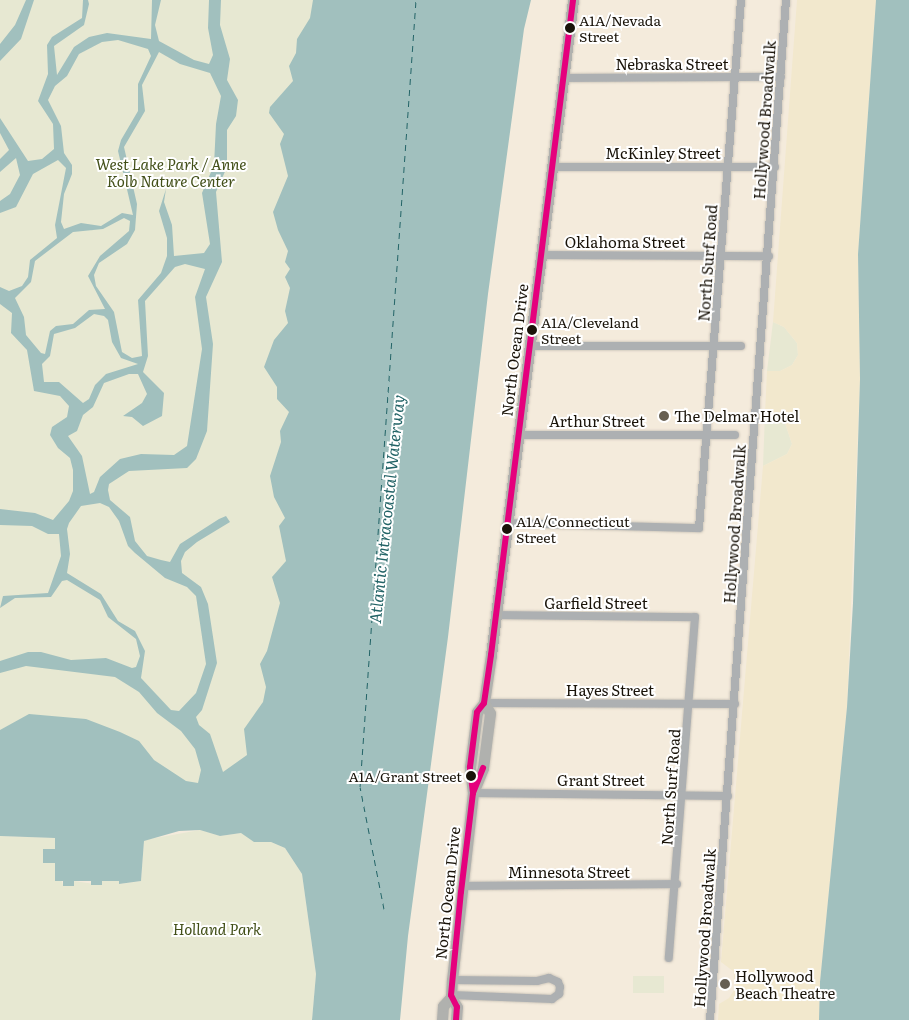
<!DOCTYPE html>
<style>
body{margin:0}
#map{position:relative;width:909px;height:1020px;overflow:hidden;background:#f4ebdc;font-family:Literata,serif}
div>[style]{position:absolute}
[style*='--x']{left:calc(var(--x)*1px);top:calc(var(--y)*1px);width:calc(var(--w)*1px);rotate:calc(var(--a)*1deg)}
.green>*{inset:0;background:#e7e8d2;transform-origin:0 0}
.sand>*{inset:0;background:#f2e8cd}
.water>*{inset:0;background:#a1c0be}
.ferry>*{height:1px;margin-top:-0.5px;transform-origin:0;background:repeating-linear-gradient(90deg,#226366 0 6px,transparent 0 11px)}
.roads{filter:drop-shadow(0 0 1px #cfc8bc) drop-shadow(0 0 1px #cfc8bc)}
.street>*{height:8px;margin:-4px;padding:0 4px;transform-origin:4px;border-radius:4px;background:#adb0b2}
.primary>*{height:11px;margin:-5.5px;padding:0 5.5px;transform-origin:5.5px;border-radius:5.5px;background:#b0b1ae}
.bus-1>*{height:6px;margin:-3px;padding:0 3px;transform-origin:3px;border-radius:3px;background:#e5007d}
.dots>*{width:14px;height:14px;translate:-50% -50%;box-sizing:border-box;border:2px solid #fff;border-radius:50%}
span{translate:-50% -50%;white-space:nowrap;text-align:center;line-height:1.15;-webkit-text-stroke:4px #fff;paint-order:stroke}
.bus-label{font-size:14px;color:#191309}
.left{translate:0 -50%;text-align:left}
.right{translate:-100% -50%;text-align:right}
.street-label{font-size:15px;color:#191309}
.park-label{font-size:15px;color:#424f18;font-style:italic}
.poi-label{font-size:15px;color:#191309}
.water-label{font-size:16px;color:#226366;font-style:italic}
</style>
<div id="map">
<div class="green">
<div style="clip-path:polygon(0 0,360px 0,278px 819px,0 818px)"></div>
<div style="clip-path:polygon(773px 322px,784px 327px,797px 343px,798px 355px,792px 365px,780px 371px,767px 371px)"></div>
<div style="clip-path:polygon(765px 414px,777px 415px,784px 420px,792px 444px,787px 454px,763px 466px)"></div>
<div style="clip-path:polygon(200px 830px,220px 836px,241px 833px,271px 842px,285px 848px,302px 874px,316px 974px,312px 1020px,0 1020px,0 836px,55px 838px,55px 849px,44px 863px,55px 863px,63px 885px,74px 881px,101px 885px,102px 881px,119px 881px,120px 884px,141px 881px,144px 840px)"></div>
<div style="left:633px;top:976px;width:31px;height:17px"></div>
</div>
<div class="sand">
<div style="clip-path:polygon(797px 0,876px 0,858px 254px,860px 379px,847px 707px,820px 982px,819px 1020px,718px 1020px,719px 1004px,729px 998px,736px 987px,733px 971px,721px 962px,763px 466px,787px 454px,792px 444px,784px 420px,777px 415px,765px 414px,767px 371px,780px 371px,792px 365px,798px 355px,797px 343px,784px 327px,773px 322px)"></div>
</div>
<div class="water">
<div style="clip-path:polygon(26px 0,34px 0,21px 39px,0 61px,0 44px,15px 25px)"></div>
<div style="clip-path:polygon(evenodd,83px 0,88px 0,89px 4px,84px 25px,54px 46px,57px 75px,74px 47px,89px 37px,107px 33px,151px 39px,152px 0,161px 0,155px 25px,159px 41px,194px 60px,209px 64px,213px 55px,208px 28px,209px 0,221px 0,220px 25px,230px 59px,227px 80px,238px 100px,236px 116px,227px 130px,227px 167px,216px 192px,222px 262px,206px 297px,213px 344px,207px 431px,196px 459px,187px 468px,129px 471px,109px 484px,108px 490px,110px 500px,130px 517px,135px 541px,147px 556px,161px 560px,170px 562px,180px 544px,219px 519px,226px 516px,230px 522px,197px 542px,185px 552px,181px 561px,182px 573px,201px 587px,208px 604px,217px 663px,202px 710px,196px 717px,199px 725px,210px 734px,223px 772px,247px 755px,244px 729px,263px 702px,266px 687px,260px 664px,267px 651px,280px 603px,272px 577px,286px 561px,279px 526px,285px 518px,274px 497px,270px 476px,281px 442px,280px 431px,289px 412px,277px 399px,277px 387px,264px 367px,274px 340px,288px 323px,285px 311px,290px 288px,285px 277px,290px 269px,285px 262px,288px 251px,278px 230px,273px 212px,288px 176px,280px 144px,284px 134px,269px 113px,270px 107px,293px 81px,289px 66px,296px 53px,297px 39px,310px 18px,313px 0,531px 0,524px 29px,488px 294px,448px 637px,408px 936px,400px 1020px,312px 1020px,316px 974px,302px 874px,285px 848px,271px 842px,254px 842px,241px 833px,220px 836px,200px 830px,179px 831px,144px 841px,141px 881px,119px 884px,119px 881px,102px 881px,102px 885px,91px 885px,91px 881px,74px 881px,74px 886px,63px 886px,63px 881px,55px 881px,55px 863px,43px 863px,43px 849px,55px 849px,55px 838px,0 836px,0 730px,29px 714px,86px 719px,120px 732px,139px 741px,154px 760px,186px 781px,198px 783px,201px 770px,195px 749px,181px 731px,157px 713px,139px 692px,115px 677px,26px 666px,0 673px,0 661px,28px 652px,41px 652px,71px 660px,106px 658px,132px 668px,136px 667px,140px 656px,136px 639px,108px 617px,100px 600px,67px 580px,62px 581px,51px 597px,15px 598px,0 608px,3px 596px,48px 593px,61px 556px,59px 534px,48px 534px,32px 526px,0 525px,0 509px,35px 513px,53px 520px,69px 501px,73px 491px,73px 470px,70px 458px,58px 448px,50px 435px,52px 427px,67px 417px,69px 406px,60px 396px,34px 391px,27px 350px,11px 333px,12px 313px,0 304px,0 287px,9px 291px,22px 286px,28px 277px,30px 260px,57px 238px,55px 225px,66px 168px,58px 160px,33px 174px,16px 207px,0 213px,0 201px,10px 194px,20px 175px,16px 158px,0 172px,0 159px,9px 150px,0 133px,0 118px,28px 161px,42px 159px,54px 149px,53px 124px,38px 101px,48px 74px,47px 45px,52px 37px,82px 18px,83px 0,118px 40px,148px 49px,151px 56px,138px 84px,138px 111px,121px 140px,118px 151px,133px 215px,122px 213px,101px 226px,81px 223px,64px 229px,61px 222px,64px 194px,72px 174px,72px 165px,64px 153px,61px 126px,48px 100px,55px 86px,67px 76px,79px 54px,102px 42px,118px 40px,83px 0,159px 52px,180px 64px,210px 73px,221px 96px,216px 124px,214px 165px,202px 193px,210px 244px,204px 253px,174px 256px,172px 225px,164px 202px,166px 189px,159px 211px,167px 238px,167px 256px,161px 273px,138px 300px,142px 356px,132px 358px,122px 352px,114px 312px,96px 286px,94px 275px,99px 263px,127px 244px,135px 230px,137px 204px,124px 147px,145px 111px,142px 85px,159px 52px,83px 0,124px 218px,130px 221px,129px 231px,100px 256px,88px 276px,105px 309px,89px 310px,73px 324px,56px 326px,50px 331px,45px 354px,41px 353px,26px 335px,24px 317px,15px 298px,31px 282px,35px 261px,73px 232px,103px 229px,124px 218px,83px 0,185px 264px,205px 269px,195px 297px,202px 349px,187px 446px,174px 455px,141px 454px,120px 459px,100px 477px,94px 492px,90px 494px,82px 456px,68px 436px,77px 431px,83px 415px,93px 407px,104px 383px,129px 374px,138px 374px,147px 394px,142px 403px,123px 416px,132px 417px,143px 426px,162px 416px,164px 393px,143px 372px,148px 356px,145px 301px,175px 267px,185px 264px,83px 0,94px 314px,104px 316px,108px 320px,112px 342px,121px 358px,138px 364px,106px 374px,95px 385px,89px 399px,83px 403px,59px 382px,44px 382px,42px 364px,50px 356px,54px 334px,75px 328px,94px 314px,83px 0,100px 503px,109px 507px,119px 521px,128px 546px,135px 553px,165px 578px,187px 587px,196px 596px,206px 664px,196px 693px,179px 711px,171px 710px,141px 678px,145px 651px,135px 631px,118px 621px,101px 594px,67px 573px,70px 554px,67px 529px,69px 523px,81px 506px,100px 503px)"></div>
<div style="clip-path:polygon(876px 0,909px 0,909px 1020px,819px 1020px,820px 982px,847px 707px,853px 603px,860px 379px,858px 254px)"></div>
</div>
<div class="ferry">
<div style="--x:384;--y:909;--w:124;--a:-101.1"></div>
<div style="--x:360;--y:787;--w:789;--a:-85.93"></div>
</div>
<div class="roads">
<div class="street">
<div style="--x:563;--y:78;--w:218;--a:-0.3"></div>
<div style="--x:552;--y:167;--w:223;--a:0"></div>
<div style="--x:540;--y:255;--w:229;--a:0.3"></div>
<div style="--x:529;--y:346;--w:212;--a:0"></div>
<div style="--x:518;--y:435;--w:217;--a:0"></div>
<div style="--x:507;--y:523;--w:192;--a:1.5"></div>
<div style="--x:699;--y:528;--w:530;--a:-85.45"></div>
<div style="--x:496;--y:615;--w:199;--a:0.6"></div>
<div style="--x:695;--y:617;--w:342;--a:94.4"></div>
<div style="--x:484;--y:703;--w:251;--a:0.2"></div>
<div style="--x:473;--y:793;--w:255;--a:0.7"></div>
<div style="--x:462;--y:886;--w:215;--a:-0.5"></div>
<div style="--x:451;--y:995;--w:101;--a:2.3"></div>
<div style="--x:552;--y:999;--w:9;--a:-36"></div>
<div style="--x:559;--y:994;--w:7;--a:-82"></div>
<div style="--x:560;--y:987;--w:5;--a:-112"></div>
<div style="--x:558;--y:982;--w:10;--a:-156"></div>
<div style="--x:549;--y:978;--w:12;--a:166"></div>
<div style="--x:537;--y:981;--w:85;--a:-179.3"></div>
<div style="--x:710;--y:1020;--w:1023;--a:-85.74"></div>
</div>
<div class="primary">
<div style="--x:473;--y:793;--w:26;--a:-97"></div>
<div style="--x:470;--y:767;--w:55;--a:-82.7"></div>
<div style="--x:477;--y:712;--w:11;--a:-52"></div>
<div style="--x:484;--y:703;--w:49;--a:-81.7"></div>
<div style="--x:491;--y:655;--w:660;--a:-82.86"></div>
<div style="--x:442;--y:1020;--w:14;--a:-86"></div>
<div style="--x:443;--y:1006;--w:12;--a:-48"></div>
<div style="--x:456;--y:1020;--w:13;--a:-86"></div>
<div style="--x:457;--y:1007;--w:12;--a:-121"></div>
<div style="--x:451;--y:997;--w:17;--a:-87"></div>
<div style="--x:452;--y:980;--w:188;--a:-83.6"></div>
<div style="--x:473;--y:793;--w:27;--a:-68"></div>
<div style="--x:483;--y:768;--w:55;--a:-82.7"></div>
<div style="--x:490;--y:713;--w:12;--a:-121"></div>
</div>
</div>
<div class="bus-1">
<div style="--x:473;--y:793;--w:26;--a:-97"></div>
<div style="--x:470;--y:767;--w:55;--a:-82.7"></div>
<div style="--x:477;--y:712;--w:11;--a:-52"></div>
<div style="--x:484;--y:703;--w:49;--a:-81.7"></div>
<div style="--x:491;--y:655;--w:660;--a:-82.86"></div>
<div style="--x:456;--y:1020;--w:13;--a:-86"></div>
<div style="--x:457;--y:1007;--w:13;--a:-117"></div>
<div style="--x:451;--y:995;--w:103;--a:-84.5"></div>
<div style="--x:461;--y:892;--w:100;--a:-83.1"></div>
<div style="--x:473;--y:793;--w:27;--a:-68"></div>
</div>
<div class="dots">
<div style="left:570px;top:28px;background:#191309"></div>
<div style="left:532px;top:330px;background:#191309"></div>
<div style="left:664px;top:416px;background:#665f53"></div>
<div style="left:507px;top:529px;background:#191309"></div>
<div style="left:471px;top:776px;background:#191309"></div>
<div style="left:725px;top:984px;background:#665f53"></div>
</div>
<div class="bus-label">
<span class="left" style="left:579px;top:28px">A1A/Nevada<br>Street</span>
<span class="left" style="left:541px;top:330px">A1A/Cleveland<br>Street</span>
<span class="left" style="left:516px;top:529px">A1A/Connecticut<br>Street</span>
<span class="right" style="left:462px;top:776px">A1A/Grant Street</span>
</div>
<div class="street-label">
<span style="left:672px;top:64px">Nebraska Street</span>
<span style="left:764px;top:120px;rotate:-86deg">Hollywood Broadwalk</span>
<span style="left:663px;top:153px">McKinley Street</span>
<span style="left:625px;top:242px">Oklahoma Street</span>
<span style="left:707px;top:263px;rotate:-86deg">North Surf Road</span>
<span style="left:514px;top:350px;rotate:-83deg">North Ocean Drive</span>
<span style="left:597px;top:421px">Arthur Street</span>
<span style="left:734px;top:524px;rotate:-86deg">Hollywood Broadwalk</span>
<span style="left:596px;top:603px">Garfield Street</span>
<span style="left:610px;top:690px">Hayes Street</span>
<span style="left:601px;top:780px">Grant Street</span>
<span style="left:670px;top:787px;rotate:-86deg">North Surf Road</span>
<span style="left:569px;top:872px">Minnesota Street</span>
<span style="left:447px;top:893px;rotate:-84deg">North Ocean Drive</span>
<span style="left:704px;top:928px;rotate:-86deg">Hollywood Broadwalk</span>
</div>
<div class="park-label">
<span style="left:171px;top:172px">West Lake Park / Anne<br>Kolb Nature Center</span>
<span style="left:217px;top:929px">Holland Park</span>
</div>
<div class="poi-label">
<span class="left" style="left:674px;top:416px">The Delmar Hotel</span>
<span class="left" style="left:735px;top:984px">Hollywood<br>Beach Theatre</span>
</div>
<div class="water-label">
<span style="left:386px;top:509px;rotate:-84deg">Atlantic Intracoastal Waterway</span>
</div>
</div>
